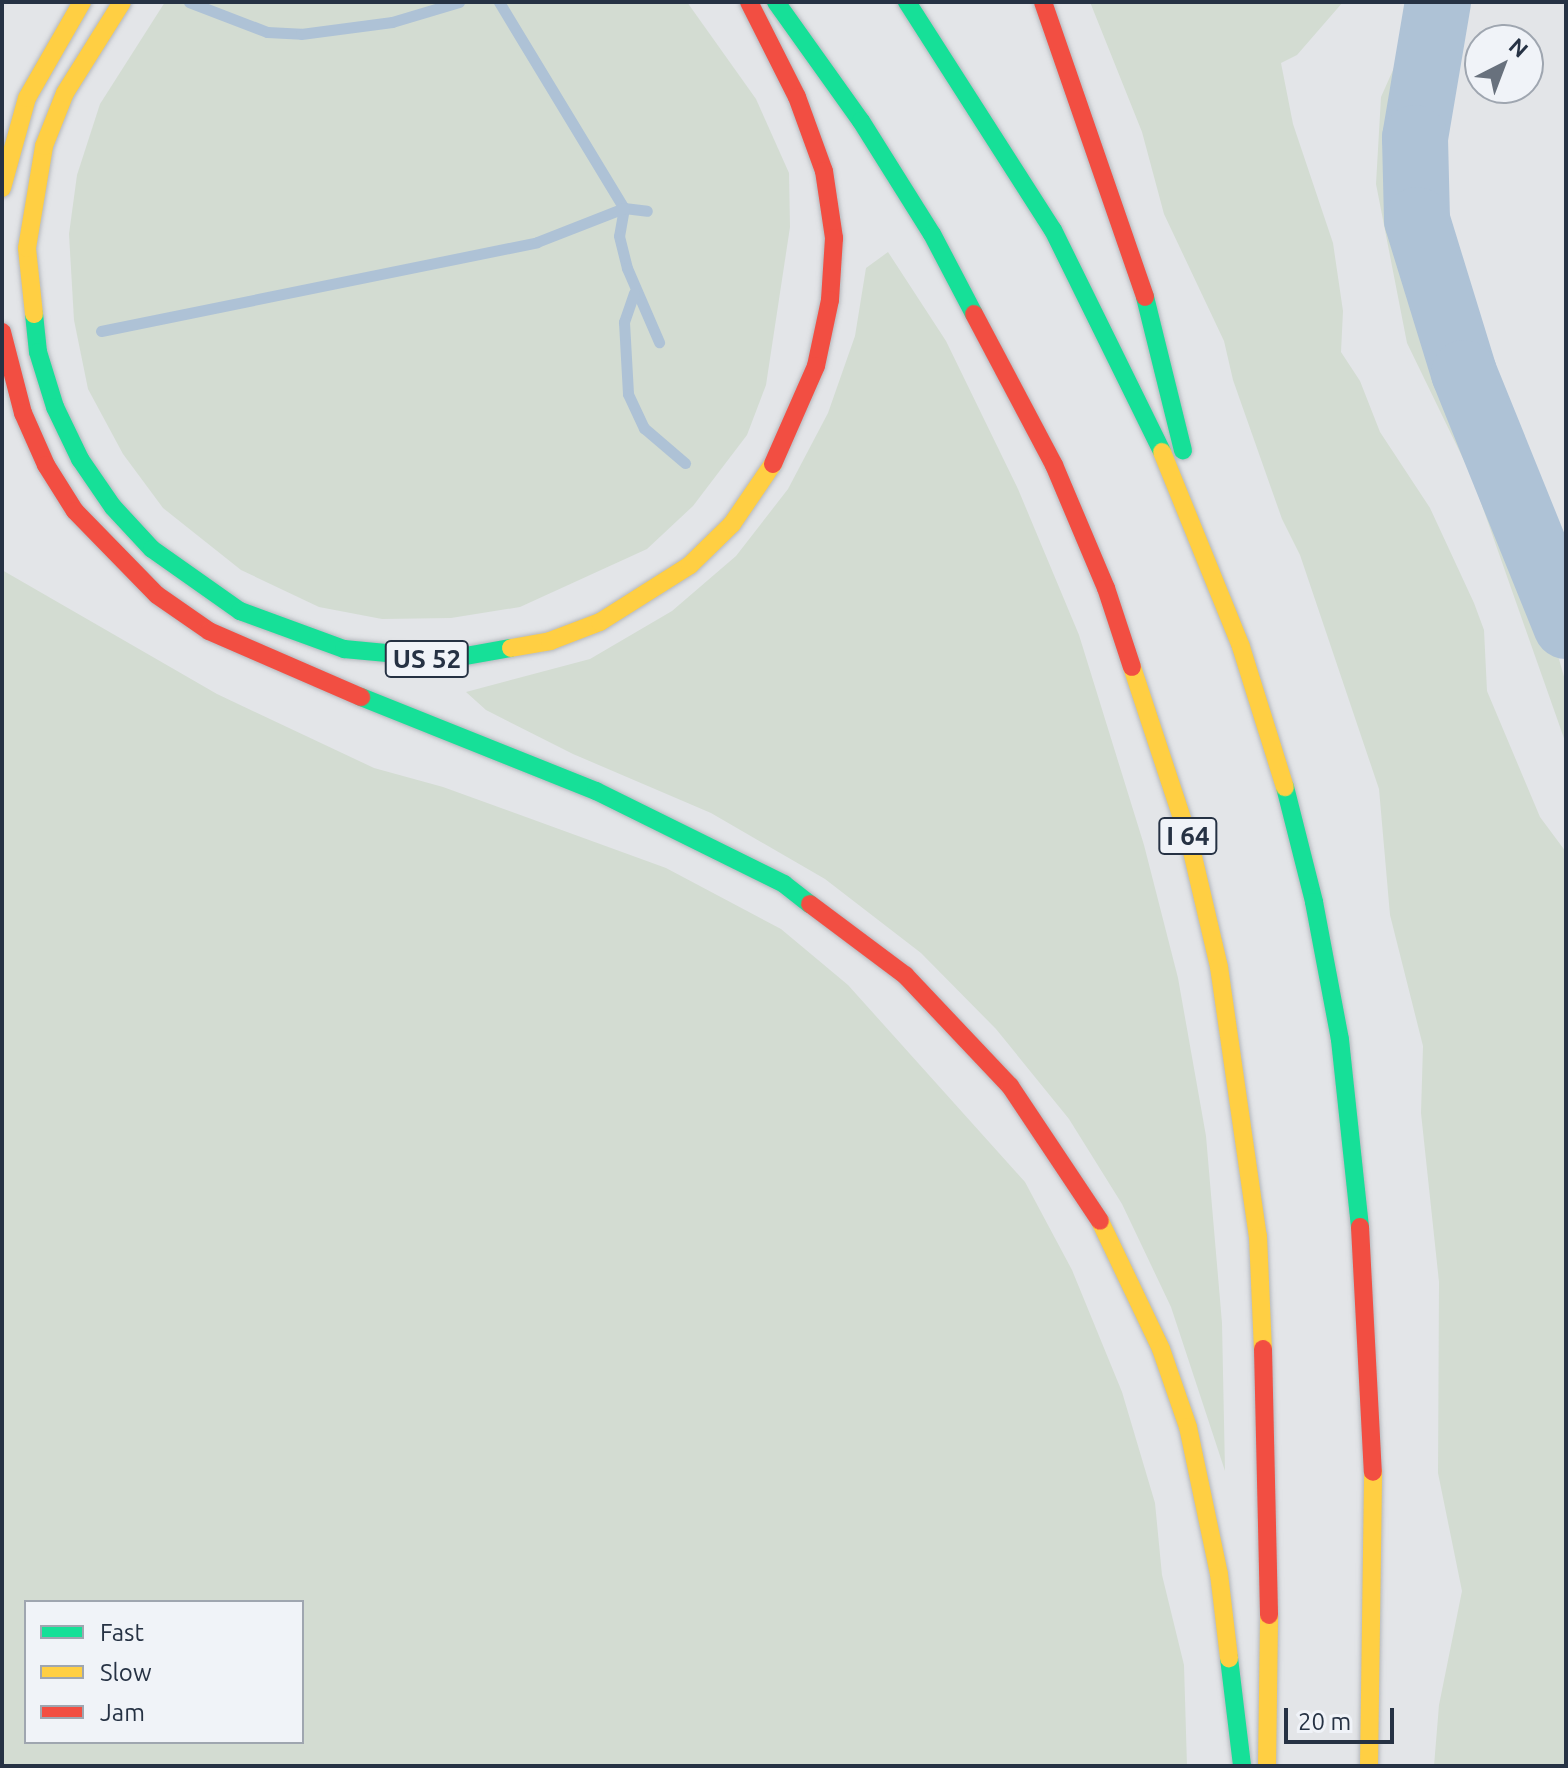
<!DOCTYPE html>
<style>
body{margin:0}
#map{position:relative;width:1568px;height:1768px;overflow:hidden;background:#e3e5e8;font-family:Ubuntu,sans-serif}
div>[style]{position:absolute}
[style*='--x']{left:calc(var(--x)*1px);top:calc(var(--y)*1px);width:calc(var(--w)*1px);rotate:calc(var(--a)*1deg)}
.green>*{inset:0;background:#d3dcd2}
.stream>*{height:11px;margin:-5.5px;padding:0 5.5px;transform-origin:5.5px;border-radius:5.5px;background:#aec2d6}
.river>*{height:66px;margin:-33px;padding:0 33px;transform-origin:33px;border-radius:33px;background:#aec2d6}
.roads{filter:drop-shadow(0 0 2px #b5b8bd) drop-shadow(0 0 2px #b5b8bd)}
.fast>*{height:18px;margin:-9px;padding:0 9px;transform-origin:9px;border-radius:9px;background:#16e098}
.slow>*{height:18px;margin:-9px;padding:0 9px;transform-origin:9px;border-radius:9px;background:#ffcf43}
.jam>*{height:18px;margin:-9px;padding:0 9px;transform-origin:9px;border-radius:9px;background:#f24e42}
span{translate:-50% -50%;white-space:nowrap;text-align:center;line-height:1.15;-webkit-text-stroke:7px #f0f3f8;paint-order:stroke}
.shield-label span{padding:2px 6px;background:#f0f3f8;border:2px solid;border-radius:6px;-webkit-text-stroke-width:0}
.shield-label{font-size:26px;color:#263244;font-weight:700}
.frame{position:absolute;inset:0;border:4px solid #263244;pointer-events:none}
.legend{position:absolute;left:24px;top:1600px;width:280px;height:144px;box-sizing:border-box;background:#f0f3f8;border:2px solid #9fa6b0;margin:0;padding:10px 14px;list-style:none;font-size:24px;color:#263244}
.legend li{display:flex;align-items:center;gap:16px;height:40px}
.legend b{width:40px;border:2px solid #9fa6b0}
.north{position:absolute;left:1464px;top:24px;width:80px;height:80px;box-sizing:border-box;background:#f0f3f8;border:2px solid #9fa6b0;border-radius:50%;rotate:42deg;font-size:22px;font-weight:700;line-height:32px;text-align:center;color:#263244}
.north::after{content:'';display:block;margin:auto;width:28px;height:36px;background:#68717d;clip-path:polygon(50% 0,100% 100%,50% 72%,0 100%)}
.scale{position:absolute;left:1284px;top:1708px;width:110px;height:36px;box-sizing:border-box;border:4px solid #263244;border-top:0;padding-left:10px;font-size:24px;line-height:28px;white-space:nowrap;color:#263244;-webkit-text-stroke:6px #f0f3f8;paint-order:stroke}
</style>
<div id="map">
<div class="green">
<div style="clip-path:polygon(165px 2px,687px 2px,756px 99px,789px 173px,790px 227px,766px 385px,747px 435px,693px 506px,647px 549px,520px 607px,451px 618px,382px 619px,319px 607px,241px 570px,163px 508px,123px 454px,88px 389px,74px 320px,69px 234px,77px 175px,100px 104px)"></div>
<div style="clip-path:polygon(1090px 2px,1343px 2px,1297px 55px,1281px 63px,1293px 124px,1333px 243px,1343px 311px,1341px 352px,1360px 381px,1380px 432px,1430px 508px,1474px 603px,1484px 630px,1487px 691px,1540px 817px,1566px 852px,1566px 1766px,1434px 1766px,1439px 1705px,1462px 1591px,1438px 1473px,1439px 1282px,1421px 1113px,1423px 1046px,1390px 915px,1379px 789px,1300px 555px,1282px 519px,1233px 380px,1224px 341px,1164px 214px,1142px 132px)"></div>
<div style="clip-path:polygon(1397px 61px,1410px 66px,1399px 137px,1406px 240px,1496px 518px,1550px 627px,1566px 684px,1566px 744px,1472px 477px,1407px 343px,1376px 184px,1381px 97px)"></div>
<div style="clip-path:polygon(888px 252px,946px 341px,1018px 489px,1079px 635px,1144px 845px,1178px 978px,1206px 1136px,1222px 1323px,1225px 1471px,1171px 1307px,1122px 1204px,1069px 1119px,996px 1029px,921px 953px,825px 879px,711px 813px,573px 754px,486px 710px,466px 692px,590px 659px,672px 611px,736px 556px,788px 489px,828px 413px,855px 336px,866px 268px)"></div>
<div style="clip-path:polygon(evenodd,2px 570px,217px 694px,374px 768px,443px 787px,666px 868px,781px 929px,848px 985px,1025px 1182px,1072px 1270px,1122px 1392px,1155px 1503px,1162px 1575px,1184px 1665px,1187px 1766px,2px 1766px,2px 570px,302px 1602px,302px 1742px,26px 1742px,26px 1602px,302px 1602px)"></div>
</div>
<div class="stream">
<div style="--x:189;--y:2;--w:84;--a:21"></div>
<div style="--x:267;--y:32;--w:34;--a:3"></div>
<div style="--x:301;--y:34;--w:92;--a:-7.5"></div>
<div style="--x:392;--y:22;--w:70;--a:-16.6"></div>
<div style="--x:499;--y:2;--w:241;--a:58.8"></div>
<div style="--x:624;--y:208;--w:23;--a:7"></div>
<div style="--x:624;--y:208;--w:28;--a:100"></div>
<div style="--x:619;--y:236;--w:33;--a:76"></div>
<div style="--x:627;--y:268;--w:81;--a:66.6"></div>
<div style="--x:634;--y:293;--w:31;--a:109"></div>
<div style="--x:624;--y:322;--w:72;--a:86.8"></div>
<div style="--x:628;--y:394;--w:38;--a:65"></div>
<div style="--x:644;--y:428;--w:54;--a:40.5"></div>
<div style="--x:101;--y:331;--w:445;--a:-11.5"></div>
<div style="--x:537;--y:242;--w:93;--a:-21.3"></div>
</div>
<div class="river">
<div style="--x:1438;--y:2;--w:138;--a:99.6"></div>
<div style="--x:1415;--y:138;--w:82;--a:88.6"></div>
<div style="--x:1417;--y:220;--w:160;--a:72.9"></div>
<div style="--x:1464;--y:373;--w:273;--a:68"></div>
</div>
<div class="roads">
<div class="fast">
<div style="--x:776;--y:2;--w:146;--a:54.5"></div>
<div style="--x:861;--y:121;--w:133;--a:57.9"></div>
<div style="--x:932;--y:234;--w:90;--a:62.3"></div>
<div style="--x:907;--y:2;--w:271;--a:57.4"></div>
<div style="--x:1053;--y:230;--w:247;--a:63.8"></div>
<div style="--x:1145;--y:297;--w:158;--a:76.1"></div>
<div style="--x:34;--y:314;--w:38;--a:84"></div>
<div style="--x:38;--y:352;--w:58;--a:72.8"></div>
<div style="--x:55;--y:407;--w:58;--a:64.3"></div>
<div style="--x:80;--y:459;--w:58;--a:55.5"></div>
<div style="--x:113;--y:507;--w:57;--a:47.1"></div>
<div style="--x:152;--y:549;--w:108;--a:35.2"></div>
<div style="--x:240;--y:611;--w:111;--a:20.1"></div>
<div style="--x:344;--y:649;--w:105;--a:5.4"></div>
<div style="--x:449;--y:659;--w:63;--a:-10.1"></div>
<div style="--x:361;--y:697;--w:253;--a:21.8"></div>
<div style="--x:596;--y:791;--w:210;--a:26.3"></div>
<div style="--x:784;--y:884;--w:33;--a:38"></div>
<div style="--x:1285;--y:787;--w:119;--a:75.8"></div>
<div style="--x:1314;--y:902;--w:140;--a:79.3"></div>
<div style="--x:1340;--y:1040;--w:188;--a:83.9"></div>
<div style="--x:1229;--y:1658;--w:109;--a:83.1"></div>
</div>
<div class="slow">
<div style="--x:2;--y:188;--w:93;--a:-74.5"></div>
<div style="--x:27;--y:98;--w:111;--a:-60.2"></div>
<div style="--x:34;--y:314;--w:66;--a:-96.1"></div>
<div style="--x:27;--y:248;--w:103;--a:-80.5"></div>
<div style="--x:44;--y:146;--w:57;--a:-68.4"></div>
<div style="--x:65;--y:93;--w:107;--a:-57.9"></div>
<div style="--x:1162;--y:452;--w:210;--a:67.9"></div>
<div style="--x:1241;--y:647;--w:147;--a:72.6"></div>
<div style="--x:511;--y:648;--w:40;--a:-10"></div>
<div style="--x:550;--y:641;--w:53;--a:-20.8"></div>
<div style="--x:600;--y:622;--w:107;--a:-32.3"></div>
<div style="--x:690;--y:565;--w:59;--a:-44.3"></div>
<div style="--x:732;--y:524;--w:73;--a:-55.7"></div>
<div style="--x:1132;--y:667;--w:181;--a:71.7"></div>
<div style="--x:1189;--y:839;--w:131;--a:76.8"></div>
<div style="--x:1219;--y:967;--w:272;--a:81.8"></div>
<div style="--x:1258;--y:1236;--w:113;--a:87.5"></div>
<div style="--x:1100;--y:1221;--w:142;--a:64.5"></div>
<div style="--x:1161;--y:1349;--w:83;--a:70.9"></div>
<div style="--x:1188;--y:1427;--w:150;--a:78.1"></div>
<div style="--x:1219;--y:1574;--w:85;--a:83.2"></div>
<div style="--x:1267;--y:1766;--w:151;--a:-89.2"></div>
<div style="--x:1369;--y:1766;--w:294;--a:-89.2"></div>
</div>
<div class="jam">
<div style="--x:749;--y:2;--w:106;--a:63.2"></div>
<div style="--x:797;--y:97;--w:79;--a:70"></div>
<div style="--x:824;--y:171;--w:68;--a:81.5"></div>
<div style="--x:834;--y:238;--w:62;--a:93.7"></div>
<div style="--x:830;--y:300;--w:67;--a:102"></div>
<div style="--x:816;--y:366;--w:107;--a:113.7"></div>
<div style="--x:1043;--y:2;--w:312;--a:70.9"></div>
<div style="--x:974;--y:314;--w:171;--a:62.1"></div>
<div style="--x:1054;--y:465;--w:134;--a:67.1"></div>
<div style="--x:1106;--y:588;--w:83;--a:71.8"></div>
<div style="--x:2;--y:332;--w:84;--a:75.5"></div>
<div style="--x:23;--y:413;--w:57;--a:66.1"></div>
<div style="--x:46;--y:465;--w:54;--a:57.8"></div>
<div style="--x:75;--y:511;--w:117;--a:45.7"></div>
<div style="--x:157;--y:595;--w:63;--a:34.7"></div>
<div style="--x:209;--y:631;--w:166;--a:23.5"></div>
<div style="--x:810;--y:904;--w:119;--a:36.8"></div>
<div style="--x:905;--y:975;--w:153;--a:46.6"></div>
<div style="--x:1010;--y:1086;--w:162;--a:56.3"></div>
<div style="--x:1360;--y:1227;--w:245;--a:87"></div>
<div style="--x:1263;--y:1349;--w:266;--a:88.7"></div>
</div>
</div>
<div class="shield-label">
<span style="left:427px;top:659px">US 52</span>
<span style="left:1188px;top:836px">I 64</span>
</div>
<div class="frame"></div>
<ul class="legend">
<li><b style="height:10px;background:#16e098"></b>Fast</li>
<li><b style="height:10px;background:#ffcf43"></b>Slow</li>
<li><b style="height:10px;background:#f24e42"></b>Jam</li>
</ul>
<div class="north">N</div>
<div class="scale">20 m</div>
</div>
